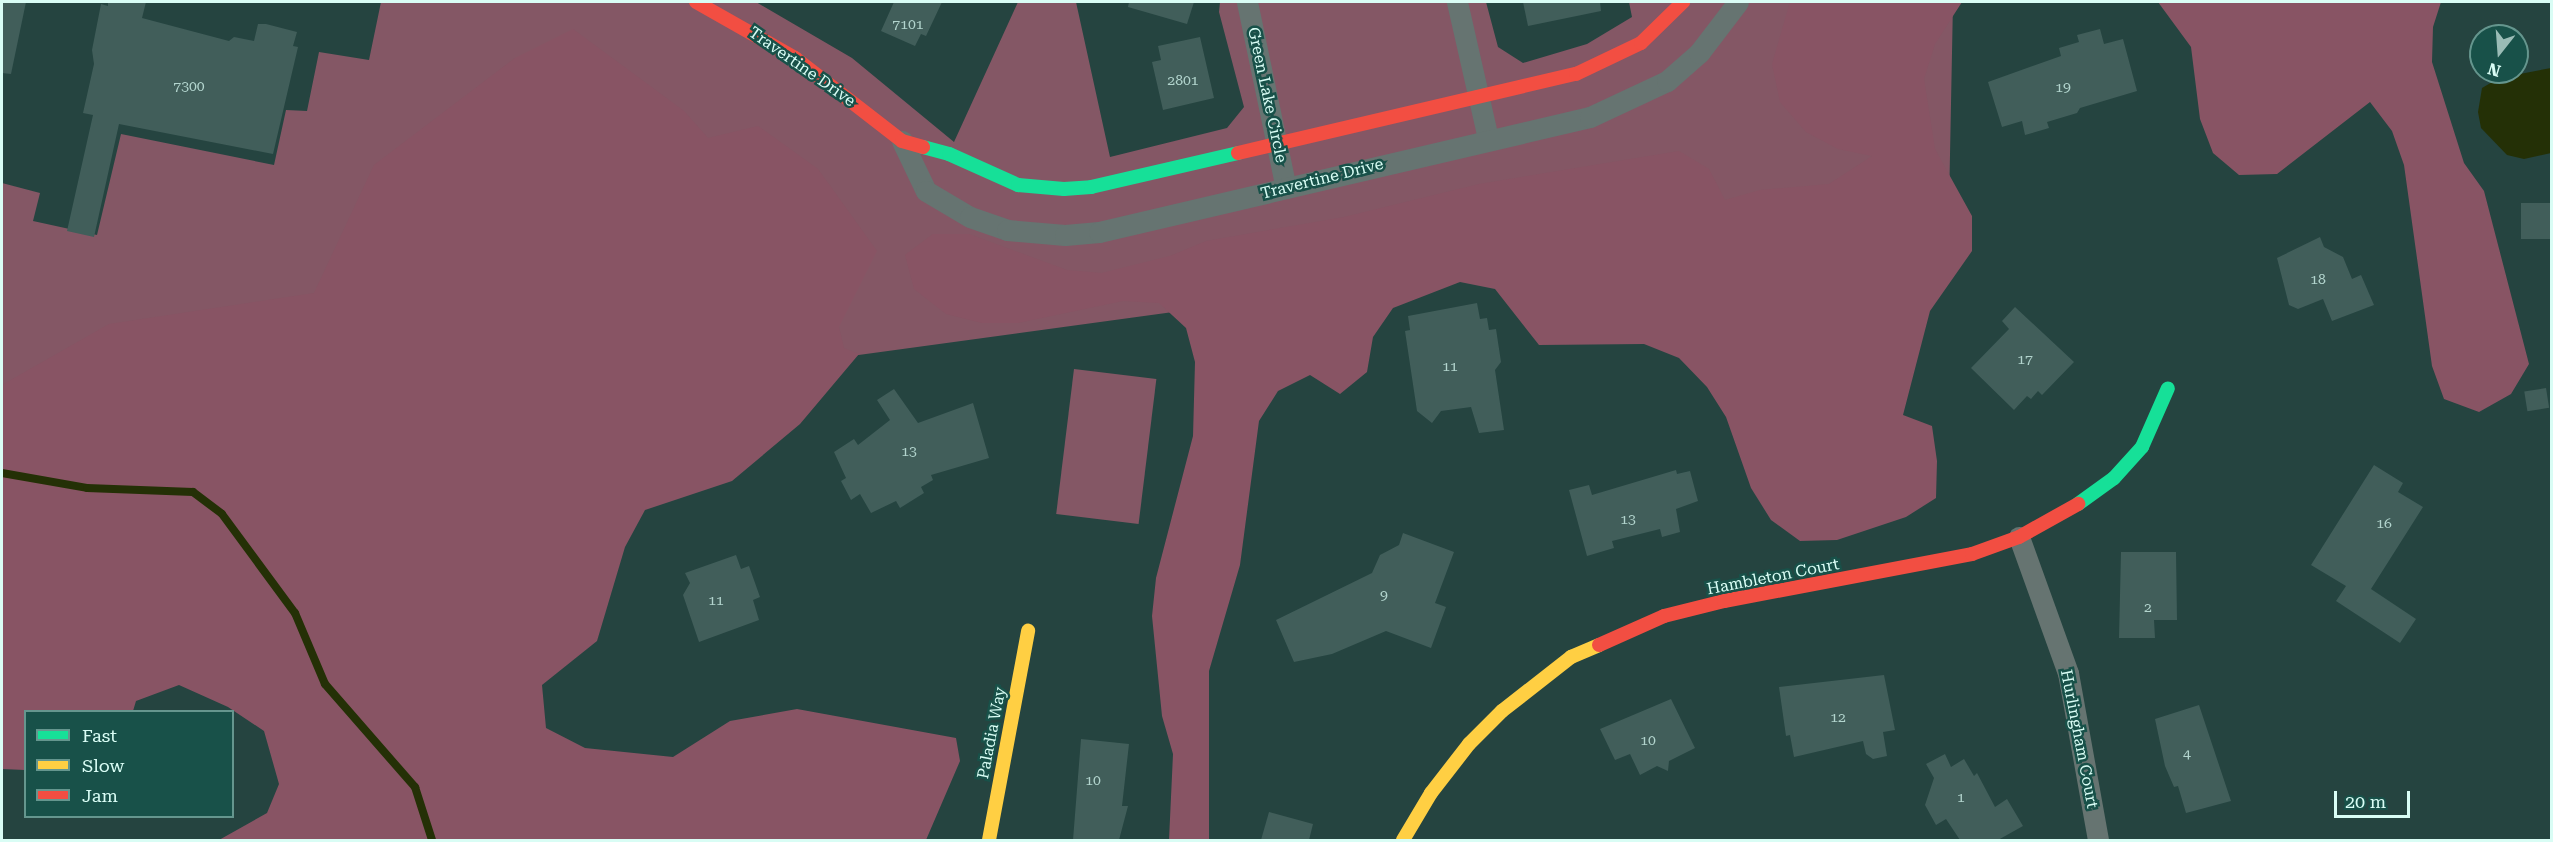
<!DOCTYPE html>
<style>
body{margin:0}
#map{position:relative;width:2553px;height:842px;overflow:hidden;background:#254440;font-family:"Roboto Serif",serif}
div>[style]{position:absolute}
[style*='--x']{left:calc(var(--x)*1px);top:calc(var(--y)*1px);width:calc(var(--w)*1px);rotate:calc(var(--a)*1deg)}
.green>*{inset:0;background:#845765;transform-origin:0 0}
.forest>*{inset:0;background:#885464}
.water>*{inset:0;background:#243006}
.stream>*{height:8px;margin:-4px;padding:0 4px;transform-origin:4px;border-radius:4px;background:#243006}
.building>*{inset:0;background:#415e5a;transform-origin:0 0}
.street>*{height:21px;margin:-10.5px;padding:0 10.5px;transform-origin:10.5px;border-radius:10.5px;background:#667471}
.fast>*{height:14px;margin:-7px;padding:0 7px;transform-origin:7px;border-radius:7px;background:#16e098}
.slow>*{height:14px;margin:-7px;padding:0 7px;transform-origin:7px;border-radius:7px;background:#ffcf43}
.jam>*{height:14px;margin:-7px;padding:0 7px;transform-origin:7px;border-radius:7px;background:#f24e42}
span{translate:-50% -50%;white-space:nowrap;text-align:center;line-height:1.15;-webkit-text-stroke:5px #185149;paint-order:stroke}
.number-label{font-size:14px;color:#b3d5ce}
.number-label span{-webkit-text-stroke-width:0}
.street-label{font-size:16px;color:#d9fdf5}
.frame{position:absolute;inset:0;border:3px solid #d9fdf5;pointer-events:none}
.legend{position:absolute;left:24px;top:710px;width:210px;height:108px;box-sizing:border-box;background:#185149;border:2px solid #65968e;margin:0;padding:8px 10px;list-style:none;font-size:18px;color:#d9fdf5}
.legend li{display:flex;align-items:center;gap:12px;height:30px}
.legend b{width:30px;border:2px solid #65968e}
.north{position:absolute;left:2469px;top:24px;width:60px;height:60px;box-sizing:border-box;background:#185149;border:2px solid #65968e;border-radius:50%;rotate:197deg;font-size:16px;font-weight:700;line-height:24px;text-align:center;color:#d9fdf5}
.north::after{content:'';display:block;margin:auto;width:21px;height:27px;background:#9abcb6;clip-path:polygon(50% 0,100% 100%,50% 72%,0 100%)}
.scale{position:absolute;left:2334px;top:791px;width:76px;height:27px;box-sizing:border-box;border:3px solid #d9fdf5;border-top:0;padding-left:8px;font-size:18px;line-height:21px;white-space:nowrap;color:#d9fdf5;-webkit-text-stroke:4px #185149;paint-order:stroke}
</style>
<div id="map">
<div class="green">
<div style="clip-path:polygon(381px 2px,756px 2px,852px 58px,954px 142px,1018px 2px,1076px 2px,1110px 157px,1227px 128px,1244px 107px,1219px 12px,1220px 2px,1486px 2px,1498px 47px,1523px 63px,1587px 44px,1632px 17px,1629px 2px,1953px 2px,1949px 206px,822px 360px,2px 544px,2px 183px,40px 193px,33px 221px,97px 235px,121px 134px,274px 165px,286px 110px,307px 111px,319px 52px,369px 60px)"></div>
<div style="left:1074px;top:369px;width:83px;height:146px;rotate:7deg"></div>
</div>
<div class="forest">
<div style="clip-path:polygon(1790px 2px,1962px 2px,1935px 44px,1924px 79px,1935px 149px,1972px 216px,1972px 251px,1930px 311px,1903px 415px,1932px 426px,1937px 461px,1936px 498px,1906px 517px,1837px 540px,1800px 541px,1771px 520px,1751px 488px,1726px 417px,1707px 387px,1679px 358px,1644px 344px,1539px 345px,1495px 289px,1460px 282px,1393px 308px,1373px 337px,1367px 372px,1340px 394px,1310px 375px,1278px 391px,1259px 421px,1240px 565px,1209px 671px,1209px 840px,1169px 840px,1173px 754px,1162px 716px,1152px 616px,1156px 578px,1193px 436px,1195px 362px,1186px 328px,1159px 303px,1123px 301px,1018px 323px,982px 323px,946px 314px,914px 289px,905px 255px,933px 234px,969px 234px,1067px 270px,1102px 273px,1170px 256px,1206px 241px,1344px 217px,1479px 184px,1679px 151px,1709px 169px,1725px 200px,1760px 190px,1829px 184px,1872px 156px,1838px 149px,1806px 132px,1780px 102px,1772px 64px)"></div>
<div style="clip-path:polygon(2158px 2px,2441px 2px,2433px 27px,2432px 62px,2464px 163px,2484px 191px,2529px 364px,2511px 394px,2479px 412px,2444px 399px,2432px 366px,2404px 165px,2392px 131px,2370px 102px,2277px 174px,2239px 175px,2213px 153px,2200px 119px,2191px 47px)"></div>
<div style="clip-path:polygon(573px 29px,684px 111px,708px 138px,758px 126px,818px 169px,877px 251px,839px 327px,844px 348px,859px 354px,800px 424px,732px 481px,645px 510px,625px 547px,597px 641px,542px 685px,546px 728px,585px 748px,673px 757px,730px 721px,797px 709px,956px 738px,960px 761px,926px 840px,219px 840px,267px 813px,279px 784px,264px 731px,228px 707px,179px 685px,136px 701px,133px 711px,26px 712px,25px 770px,2px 769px,2px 385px,109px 324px,314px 293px,374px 165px,515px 58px)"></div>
</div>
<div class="water">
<div style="clip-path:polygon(2551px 68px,2551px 153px,2524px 159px,2507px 155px,2481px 128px,2478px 112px,2482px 88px,2499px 78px)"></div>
</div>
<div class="stream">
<div style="--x:2;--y:473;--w:86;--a:10"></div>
<div style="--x:87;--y:488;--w:106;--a:2.2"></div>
<div style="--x:193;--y:492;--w:36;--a:37"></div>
<div style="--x:222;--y:514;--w:123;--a:53.6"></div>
<div style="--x:295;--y:613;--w:77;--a:67.1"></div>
<div style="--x:325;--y:684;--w:137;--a:48.9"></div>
<div style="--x:415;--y:787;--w:56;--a:72.2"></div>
</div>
<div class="building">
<div style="clip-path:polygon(2px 2px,26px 2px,11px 74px,2px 73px)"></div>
<div style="clip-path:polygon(108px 2px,146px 2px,142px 18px,229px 41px,234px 37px,254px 41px,258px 24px,266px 24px,297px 32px,293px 46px,298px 47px,273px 154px,119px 124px,94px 237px,67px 231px,93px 115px,83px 113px,94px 64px,92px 50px,101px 4px,108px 6px)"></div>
<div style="clip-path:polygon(894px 2px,942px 2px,926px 36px,921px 34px,915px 46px,881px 31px)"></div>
<div style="clip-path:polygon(1129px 2px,1194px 2px,1187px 24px,1128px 7px)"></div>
<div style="clip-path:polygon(1523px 2px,1600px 2px,1601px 11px,1528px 26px)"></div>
<div style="clip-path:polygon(2100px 29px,2104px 44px,2123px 39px,2137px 91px,2080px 108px,2077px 113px,2047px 122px,2049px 128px,2025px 135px,2022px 121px,2002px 127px,1988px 82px,2061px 56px,2059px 48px,2079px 42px,2077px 35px)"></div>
<div style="clip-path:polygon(1200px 37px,1214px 98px,1163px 110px,1152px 62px,1161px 60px,1158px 46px)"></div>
<div style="left:2552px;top:203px;width:36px;height:31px;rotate:90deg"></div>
<div style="clip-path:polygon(2320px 237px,2324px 247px,2343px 257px,2352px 279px,2361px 275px,2374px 305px,2332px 321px,2323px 299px,2298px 309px,2289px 305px,2277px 258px)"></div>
<div style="clip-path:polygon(1477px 303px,1480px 319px,1487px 318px,1489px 330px,1496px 329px,1501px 362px,1495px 370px,1504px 430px,1479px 433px,1471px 407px,1441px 411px,1432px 423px,1417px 411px,1405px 331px,1410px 330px,1408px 316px)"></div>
<div style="clip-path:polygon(2015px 307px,2074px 362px,2042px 395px,2038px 391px,2031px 399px,2027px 396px,2014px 410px,1971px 368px,2009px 329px,2002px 321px)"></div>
<div style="left:2546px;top:388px;width:20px;height:22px;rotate:81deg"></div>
<div style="clip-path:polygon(894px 389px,918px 423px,973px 403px,989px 458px,931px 475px,933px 480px,921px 487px,924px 493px,900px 508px,896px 501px,871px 513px,860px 494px,851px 500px,841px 481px,846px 478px,834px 452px,854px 439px,858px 445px,890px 420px,877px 400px)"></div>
<div style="clip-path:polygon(2374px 465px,2403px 483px,2398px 492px,2423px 507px,2371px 589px,2416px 619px,2400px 643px,2336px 601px,2346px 586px,2311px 565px)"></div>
<div style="clip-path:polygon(1676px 470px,1677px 474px,1690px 471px,1698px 501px,1676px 509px,1680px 532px,1662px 537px,1660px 529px,1612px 541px,1614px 548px,1587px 556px,1569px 490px,1589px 485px,1592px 495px)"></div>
<div style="clip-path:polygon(1403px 533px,1454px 552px,1435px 603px,1446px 607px,1431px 648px,1386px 631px,1332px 654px,1294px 662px,1276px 620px,1372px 573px,1380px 555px,1399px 545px)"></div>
<div style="clip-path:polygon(2121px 552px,2176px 552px,2177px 620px,2154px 620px,2155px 638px,2119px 638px)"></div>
<div style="clip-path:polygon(736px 555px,741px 569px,749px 566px,760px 597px,753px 600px,759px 620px,699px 642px,683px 595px,690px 583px,685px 573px)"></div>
<div style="clip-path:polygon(1884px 675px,1895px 730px,1883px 732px,1887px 756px,1873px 759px,1866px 754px,1863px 741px,1794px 757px,1790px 735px,1786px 736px,1779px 687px)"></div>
<div style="clip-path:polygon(1671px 699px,1695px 748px,1669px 761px,1668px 771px,1657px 766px,1640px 775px,1630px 754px,1615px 760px,1600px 729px)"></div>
<div style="clip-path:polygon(2199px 705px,2231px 801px,2186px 813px,2178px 786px,2174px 787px,2165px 766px,2155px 719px)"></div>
<div style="clip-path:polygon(1081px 739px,1129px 744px,1122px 806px,1128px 806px,1119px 840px,1073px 840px)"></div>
<div style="clip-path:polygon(1945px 754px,1951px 767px,1964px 759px,1974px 776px,1977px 773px,1995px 807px,2007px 799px,2023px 826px,1998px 840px,1960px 840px,1946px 819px,1936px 825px,1925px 805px,1934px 778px,1926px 764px)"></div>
<div style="clip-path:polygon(1269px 812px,1313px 824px,1309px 840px,1261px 840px)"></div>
</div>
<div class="street">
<div style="--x:1247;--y:2;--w:190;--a:78.2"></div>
<div style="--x:1457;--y:2;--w:140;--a:77.2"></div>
<div style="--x:902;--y:141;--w:55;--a:64.4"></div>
<div style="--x:926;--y:191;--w:51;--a:30.6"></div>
<div style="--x:970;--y:217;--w:39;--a:19"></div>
<div style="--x:1007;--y:230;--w:58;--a:4.9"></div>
<div style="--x:1065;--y:235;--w:34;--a:-5"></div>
<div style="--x:1099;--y:232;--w:504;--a:-13.18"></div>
<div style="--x:1590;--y:117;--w:85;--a:-25.1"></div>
<div style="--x:1667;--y:81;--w:43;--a:-41.2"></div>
<div style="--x:1699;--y:53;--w:64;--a:-52.6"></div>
<div style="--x:2019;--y:537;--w:145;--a:70.2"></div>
<div style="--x:2068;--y:673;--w:170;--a:79.8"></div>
</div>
<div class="fast">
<div style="--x:923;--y:147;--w:27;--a:15"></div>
<div style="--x:949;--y:154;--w:76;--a:24.2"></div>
<div style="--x:1018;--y:185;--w:46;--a:5"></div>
<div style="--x:1064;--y:189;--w:27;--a:-4"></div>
<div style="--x:1091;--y:187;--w:151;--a:-13"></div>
<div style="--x:2078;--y:504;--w:44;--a:-35.8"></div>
<div style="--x:2114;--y:478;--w:42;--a:-47.9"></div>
<div style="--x:2142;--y:447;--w:64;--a:-66.2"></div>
</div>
<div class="slow">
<div style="--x:989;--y:840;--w:213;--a:-79.4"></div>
<div style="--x:1403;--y:840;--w:55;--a:-59.2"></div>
<div style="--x:1431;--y:793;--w:62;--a:-52.2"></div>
<div style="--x:1469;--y:744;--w:47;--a:-45"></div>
<div style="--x:1502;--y:711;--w:88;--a:-38"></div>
<div style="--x:1571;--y:657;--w:30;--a:-23"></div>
</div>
<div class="jam">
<div style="--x:696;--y:2;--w:114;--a:29.5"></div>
<div style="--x:795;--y:58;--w:135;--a:37.8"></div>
<div style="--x:902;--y:141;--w:22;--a:16"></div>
<div style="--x:1238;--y:153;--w:347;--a:-13.2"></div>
<div style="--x:1576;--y:74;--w:72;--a:-25.5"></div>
<div style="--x:1641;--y:43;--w:59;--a:-44.3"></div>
<div style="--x:1599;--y:645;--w:71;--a:-24"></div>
<div style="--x:1664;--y:616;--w:62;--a:-14"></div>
<div style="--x:1724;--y:601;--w:252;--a:-10.7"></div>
<div style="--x:1972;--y:554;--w:50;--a:-19.9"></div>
<div style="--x:2019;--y:537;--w:68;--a:-29.2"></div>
</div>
<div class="number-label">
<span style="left:908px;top:24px">7101</span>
<span style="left:1183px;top:80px">2801</span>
<span style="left:189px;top:86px">7300</span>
<span style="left:2063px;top:87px">19</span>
<span style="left:2318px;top:279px">18</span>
<span style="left:2025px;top:359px">17</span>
<span style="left:1450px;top:366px">11</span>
<span style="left:909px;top:451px">13</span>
<span style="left:1628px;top:519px">13</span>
<span style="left:2384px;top:523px">16</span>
<span style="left:1384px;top:595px">9</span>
<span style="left:716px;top:600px">11</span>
<span style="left:2148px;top:607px">2</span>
<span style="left:1838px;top:717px">12</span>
<span style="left:1648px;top:740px">10</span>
<span style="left:2187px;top:753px">4</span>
<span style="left:1093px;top:780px">10</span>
<span style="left:1961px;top:797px">1</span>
</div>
<div class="street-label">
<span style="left:802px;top:67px;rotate:35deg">Travertine Drive</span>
<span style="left:1267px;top:95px;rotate:78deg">Green Lake Circle</span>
<span style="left:1322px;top:179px;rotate:-14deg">Travertine Drive</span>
<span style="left:1773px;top:577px;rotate:-11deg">Hambleton Court</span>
<span style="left:992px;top:733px;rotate:-79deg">Paladia Way</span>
<span style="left:2079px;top:739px;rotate:79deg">Hurlingham Court</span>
</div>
<div class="frame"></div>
<ul class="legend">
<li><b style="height:8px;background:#16e098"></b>Fast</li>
<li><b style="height:8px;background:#ffcf43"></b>Slow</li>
<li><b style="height:8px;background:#f24e42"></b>Jam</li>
</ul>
<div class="north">N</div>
<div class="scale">20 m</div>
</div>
